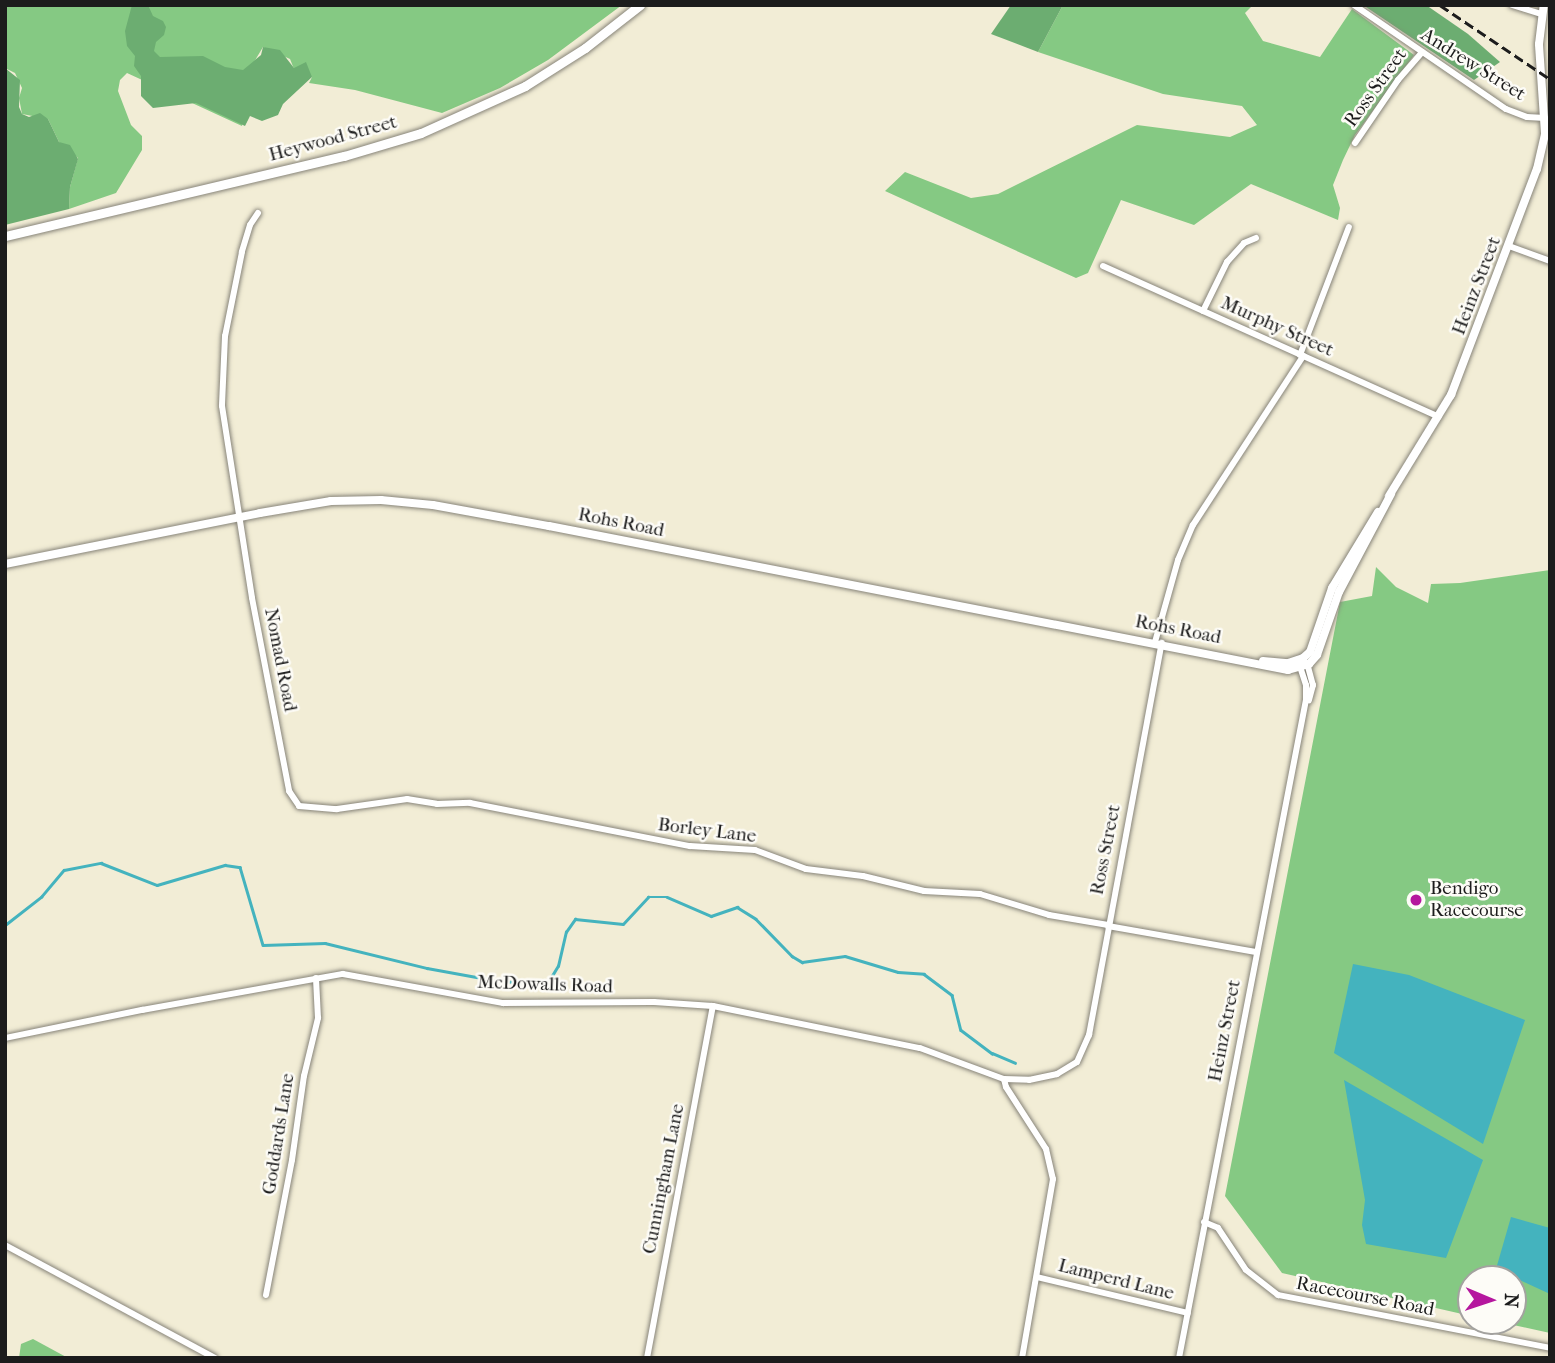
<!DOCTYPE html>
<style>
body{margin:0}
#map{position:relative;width:1555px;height:1363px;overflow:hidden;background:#f2edd6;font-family:"IM FELL French Canon",serif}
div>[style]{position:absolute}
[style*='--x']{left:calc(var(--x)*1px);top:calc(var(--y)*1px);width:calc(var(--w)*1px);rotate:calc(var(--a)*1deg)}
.green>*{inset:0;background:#85c983}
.forest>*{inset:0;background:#6cad71}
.water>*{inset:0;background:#44b3be}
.stream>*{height:2.5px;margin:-1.25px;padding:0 1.25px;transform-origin:1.25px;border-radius:1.25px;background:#44b3be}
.roads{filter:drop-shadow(0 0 2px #878479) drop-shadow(0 0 2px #878479)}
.minor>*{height:6px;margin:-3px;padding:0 3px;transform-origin:3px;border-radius:3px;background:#fff}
.tertiary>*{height:8px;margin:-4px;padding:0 4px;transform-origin:4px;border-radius:4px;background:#fff}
.secondary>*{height:9px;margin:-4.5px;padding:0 4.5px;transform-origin:4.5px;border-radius:4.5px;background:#fff}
.rail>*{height:2.5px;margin-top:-1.25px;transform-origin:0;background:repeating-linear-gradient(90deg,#1c1c1c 0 10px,transparent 0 15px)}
.dots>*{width:19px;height:19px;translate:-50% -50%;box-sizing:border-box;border:4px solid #fdfcf7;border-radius:50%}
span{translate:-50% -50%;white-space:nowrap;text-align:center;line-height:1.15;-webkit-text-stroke:5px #fdfcf7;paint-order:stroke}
.street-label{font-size:19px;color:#1c1c1c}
.poi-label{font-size:19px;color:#1c1c1c}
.left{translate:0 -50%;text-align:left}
.frame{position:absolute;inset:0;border:7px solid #1c1c1c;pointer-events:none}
.north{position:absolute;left:1457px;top:1265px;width:70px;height:70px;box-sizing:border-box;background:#fdfcf7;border:2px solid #a3a29f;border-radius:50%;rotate:92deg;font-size:19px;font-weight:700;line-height:28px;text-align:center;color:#1c1c1c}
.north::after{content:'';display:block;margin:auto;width:24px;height:32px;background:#b5179e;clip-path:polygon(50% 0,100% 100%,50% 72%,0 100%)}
</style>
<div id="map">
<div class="green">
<div style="clip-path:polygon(5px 5px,622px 5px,548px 60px,500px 88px,442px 113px,355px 90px,309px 83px,312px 77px,294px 69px,290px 59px,263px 47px,254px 62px,242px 126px,127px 73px,120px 80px,118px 91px,131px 125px,142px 136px,142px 150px,116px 193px,69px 209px,70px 187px,78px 158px,59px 142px,48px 119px,22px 114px,19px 98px,22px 88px,15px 73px,5px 68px)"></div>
<div style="clip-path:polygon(1063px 5px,1253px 5px,1245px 13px,1263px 41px,1320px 57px,1352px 9px,1414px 55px,1355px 135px,1343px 160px,1333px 185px,1340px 208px,1338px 220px,1251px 184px,1194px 225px,1121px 200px,1088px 273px,1076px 278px,885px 191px,905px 172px,971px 198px,998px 194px,1137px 125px,1230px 137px,1257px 125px,1242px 106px,1163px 94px,1038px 52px)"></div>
<div style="clip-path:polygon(1376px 567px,1396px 587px,1428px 603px,1431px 584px,1460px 583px,1550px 570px,1550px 1333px,1495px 1321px,1513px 1321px,1513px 1279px,1471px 1279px,1471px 1316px,1282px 1273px,1225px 1196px,1340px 602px,1372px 596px)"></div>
<div style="clip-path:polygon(33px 1339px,68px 1358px,19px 1358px,21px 1344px)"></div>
</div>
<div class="forest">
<div style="clip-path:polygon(132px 5px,148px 5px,153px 16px,163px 21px,166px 27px,164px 35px,156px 42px,154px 51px,160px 57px,203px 56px,225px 67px,243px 70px,261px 55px,263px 47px,280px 50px,294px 68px,306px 62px,312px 77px,283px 104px,278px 115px,262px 121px,250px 116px,245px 126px,196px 103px,153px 108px,141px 96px,141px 76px,134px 66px,135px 56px,127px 46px,125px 31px)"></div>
<div style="clip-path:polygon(1011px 5px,1063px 5px,1038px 52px,991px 34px)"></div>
<div style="clip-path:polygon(1363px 5px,1426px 5px,1468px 34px,1500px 62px,1474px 80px)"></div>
<div style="clip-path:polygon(5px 68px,20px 80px,19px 107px,22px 114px,29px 117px,40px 113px,48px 119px,59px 142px,70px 145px,78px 159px,70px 187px,69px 209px,5px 225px)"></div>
</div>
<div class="water">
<div style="clip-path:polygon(1353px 964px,1409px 975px,1525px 1020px,1483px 1144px,1334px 1053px)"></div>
<div style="clip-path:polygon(1344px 1080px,1483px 1160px,1446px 1258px,1366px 1244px,1362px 1225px,1365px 1200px)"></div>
<div style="clip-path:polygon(1511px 1217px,1550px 1228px,1550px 1294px,1496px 1269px)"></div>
</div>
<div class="stream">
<div style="--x:5;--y:925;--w:46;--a:-37.9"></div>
<div style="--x:41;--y:897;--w:35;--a:-50"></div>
<div style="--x:64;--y:870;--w:38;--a:-11"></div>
<div style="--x:101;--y:863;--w:60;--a:21.4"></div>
<div style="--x:157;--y:885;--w:71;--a:-16.4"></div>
<div style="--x:225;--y:865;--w:15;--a:8"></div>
<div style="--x:240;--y:867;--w:81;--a:73.6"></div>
<div style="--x:263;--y:945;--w:62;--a:-1.8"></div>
<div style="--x:325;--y:943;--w:105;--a:13.8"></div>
<div style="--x:427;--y:968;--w:72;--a:10.4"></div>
<div style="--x:498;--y:981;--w:49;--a:3.5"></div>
<div style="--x:547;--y:984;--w:21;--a:-59"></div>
<div style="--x:558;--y:966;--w:35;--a:-77"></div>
<div style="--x:566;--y:932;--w:16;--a:-55"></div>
<div style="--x:575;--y:919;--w:48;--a:5.9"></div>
<div style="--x:623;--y:924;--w:37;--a:-47"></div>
<div style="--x:648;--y:897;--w:19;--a:0"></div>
<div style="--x:667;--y:897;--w:48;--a:23.4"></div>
<div style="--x:711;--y:916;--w:28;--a:-19"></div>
<div style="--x:737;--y:907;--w:22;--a:32"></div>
<div style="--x:756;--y:919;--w:52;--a:45.8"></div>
<div style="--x:792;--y:956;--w:12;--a:31"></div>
<div style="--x:802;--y:962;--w:43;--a:-7.9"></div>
<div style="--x:845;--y:956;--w:55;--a:16.8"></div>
<div style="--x:898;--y:972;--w:26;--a:4"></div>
<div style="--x:924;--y:974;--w:35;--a:37"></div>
<div style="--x:952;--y:995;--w:36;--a:76"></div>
<div style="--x:961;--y:1030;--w:39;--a:37"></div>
<div style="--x:992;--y:1053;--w:25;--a:23"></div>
</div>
<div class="roads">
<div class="minor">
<div style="--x:1354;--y:5;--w:184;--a:34.4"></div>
<div style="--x:1506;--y:109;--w:22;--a:21"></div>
<div style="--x:1527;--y:117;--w:18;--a:3"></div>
<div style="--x:1512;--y:5;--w:31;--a:17"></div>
<div style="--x:1355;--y:143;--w:76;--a:-55.7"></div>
<div style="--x:1398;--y:80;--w:37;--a:-49"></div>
<div style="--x:258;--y:213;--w:14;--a:124"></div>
<div style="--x:250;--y:225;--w:28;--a:107"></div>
<div style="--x:242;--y:252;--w:86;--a:101.4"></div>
<div style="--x:225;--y:336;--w:70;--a:92.5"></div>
<div style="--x:222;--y:406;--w:194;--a:81.1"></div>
<div style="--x:252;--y:598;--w:197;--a:79.1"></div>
<div style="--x:289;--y:791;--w:18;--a:56"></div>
<div style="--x:299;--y:806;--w:38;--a:5"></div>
<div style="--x:337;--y:809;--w:71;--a:-8.1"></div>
<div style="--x:407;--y:799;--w:30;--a:9"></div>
<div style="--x:437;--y:804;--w:33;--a:-2"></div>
<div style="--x:470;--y:803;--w:224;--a:11.1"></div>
<div style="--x:690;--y:846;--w:65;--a:3.5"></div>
<div style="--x:755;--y:850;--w:54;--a:20.4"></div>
<div style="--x:806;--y:869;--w:57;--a:7"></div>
<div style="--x:863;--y:876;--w:63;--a:13.8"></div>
<div style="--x:924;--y:891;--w:56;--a:3.1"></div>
<div style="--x:980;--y:894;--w:72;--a:16.9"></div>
<div style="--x:1049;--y:915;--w:60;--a:9.6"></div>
<div style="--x:1509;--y:246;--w:44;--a:20.1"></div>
<div style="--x:1103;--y:266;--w:368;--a:24.2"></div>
<div style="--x:1203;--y:311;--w:55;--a:-63.9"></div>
<div style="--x:1227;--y:262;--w:25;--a:-48"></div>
<div style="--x:1244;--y:243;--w:13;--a:-23"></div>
<div style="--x:1300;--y:355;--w:137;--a:-69.1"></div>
<div style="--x:1155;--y:642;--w:85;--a:-74.3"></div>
<div style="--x:1178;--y:560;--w:38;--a:-67"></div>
<div style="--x:1193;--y:525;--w:202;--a:-56.9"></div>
<div style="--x:1307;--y:663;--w:23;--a:75"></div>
<div style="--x:1313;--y:685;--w:16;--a:105"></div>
<div style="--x:1108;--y:926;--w:150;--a:10"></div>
<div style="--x:5;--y:1038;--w:140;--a:-11.6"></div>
<div style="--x:142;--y:1010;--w:204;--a:-10.2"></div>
<div style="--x:343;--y:974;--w:163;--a:10.3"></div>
<div style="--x:503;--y:1003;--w:151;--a:-0.4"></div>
<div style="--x:654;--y:1002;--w:59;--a:3.9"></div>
<div style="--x:713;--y:1006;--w:211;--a:11.5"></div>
<div style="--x:920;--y:1048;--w:90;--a:20.3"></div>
<div style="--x:1004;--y:1079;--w:25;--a:2"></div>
<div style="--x:1029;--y:1080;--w:29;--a:-12"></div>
<div style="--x:1057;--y:1074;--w:23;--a:-31"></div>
<div style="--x:1077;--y:1062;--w:30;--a:-66"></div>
<div style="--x:1089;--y:1035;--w:399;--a:-79.5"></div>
<div style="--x:1004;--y:1079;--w:8;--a:76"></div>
<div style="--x:1006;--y:1087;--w:74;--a:57.2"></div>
<div style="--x:1046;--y:1149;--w:31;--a:77"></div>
<div style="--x:1053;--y:1179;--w:182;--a:99.8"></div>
<div style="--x:1204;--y:1222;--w:15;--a:23"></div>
<div style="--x:1218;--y:1228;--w:50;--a:56.3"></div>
<div style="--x:1246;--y:1270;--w:41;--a:38"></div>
<div style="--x:1278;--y:1295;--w:277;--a:11"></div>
<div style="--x:5;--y:1245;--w:238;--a:28.3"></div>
<div style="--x:1037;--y:1277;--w:155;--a:13.4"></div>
<div style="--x:266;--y:1295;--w:137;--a:-79.1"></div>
<div style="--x:292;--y:1160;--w:85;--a:-81.9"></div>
<div style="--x:304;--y:1076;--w:60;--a:-76.4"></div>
<div style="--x:318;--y:1018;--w:40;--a:-92.9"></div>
<div style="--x:647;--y:1358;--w:358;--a:-79.4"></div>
<div style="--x:1179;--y:1358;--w:670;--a:-79.08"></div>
<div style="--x:1306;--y:700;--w:15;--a:-90"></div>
<div style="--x:1306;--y:685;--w:23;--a:-108"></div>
</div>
<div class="tertiary">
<div style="--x:1389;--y:496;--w:119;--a:-58.5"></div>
<div style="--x:1451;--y:395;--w:242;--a:-69.2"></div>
<div style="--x:1537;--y:169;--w:37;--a:-77"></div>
<div style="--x:1545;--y:133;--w:89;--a:-93.9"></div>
<div style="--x:1539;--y:44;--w:39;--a:-83"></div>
<div style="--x:5;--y:564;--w:260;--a:-11.3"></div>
<div style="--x:260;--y:513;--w:72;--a:-9.6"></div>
<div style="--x:331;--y:501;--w:50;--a:-1.1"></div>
<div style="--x:381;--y:500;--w:52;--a:5.5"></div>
<div style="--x:433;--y:505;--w:118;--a:10.3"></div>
<div style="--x:549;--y:526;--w:753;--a:11.03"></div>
<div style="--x:1288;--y:670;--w:22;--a:-16"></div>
<div style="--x:1309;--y:664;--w:12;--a:-48"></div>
<div style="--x:1317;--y:655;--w:67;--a:-70.8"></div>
<div style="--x:1339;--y:592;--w:111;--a:-62"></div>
<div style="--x:1263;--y:661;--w:25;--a:5"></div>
<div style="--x:1288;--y:663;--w:16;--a:-18"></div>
<div style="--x:1303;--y:658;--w:9;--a:-41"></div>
<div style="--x:1310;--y:652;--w:68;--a:-71"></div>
<div style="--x:1332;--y:588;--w:89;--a:-58.8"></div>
</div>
<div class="secondary">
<div style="--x:5;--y:236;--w:348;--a:-13.3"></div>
<div style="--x:344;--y:156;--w:80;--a:-16.6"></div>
<div style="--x:421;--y:133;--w:114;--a:-24.3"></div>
<div style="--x:525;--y:86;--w:71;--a:-32.3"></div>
<div style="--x:585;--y:48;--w:70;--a:-38"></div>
</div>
</div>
<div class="rail">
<div style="--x:1440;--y:5;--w:133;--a:33.9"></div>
</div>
<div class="dots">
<div style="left:1416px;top:900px;background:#b5179e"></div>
</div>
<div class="street-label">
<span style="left:1473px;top:65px;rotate:32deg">Andrew Street</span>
<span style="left:1376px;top:88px;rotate:-54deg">Ross Street</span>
<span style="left:333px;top:139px;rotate:-15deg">Heywood Street</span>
<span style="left:1477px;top:286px;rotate:-69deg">Heinz Street</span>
<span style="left:1277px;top:327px;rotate:24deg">Murphy Street</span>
<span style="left:621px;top:523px;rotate:11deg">Rohs Road</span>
<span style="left:1178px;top:630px;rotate:11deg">Rohs Road</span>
<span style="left:280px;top:660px;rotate:79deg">Nomad Road</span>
<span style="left:707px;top:831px;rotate:7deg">Borley Lane</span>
<span style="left:1106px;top:850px;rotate:-79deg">Ross Street</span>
<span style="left:545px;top:985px;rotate:2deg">McDowalls Road</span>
<span style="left:1225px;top:1031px;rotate:-79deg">Heinz Street</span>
<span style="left:279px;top:1134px;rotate:-81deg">Goddards Lane</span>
<span style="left:664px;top:1179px;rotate:-79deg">Cunningham Lane</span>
<span style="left:1116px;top:1280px;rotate:14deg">Lamperd Lane</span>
<span style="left:1365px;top:1297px;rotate:11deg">Racecourse Road</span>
</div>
<div class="poi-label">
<span class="left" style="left:1430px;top:900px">Bendigo<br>Racecourse</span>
</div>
<div class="frame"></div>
<div class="north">N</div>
</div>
